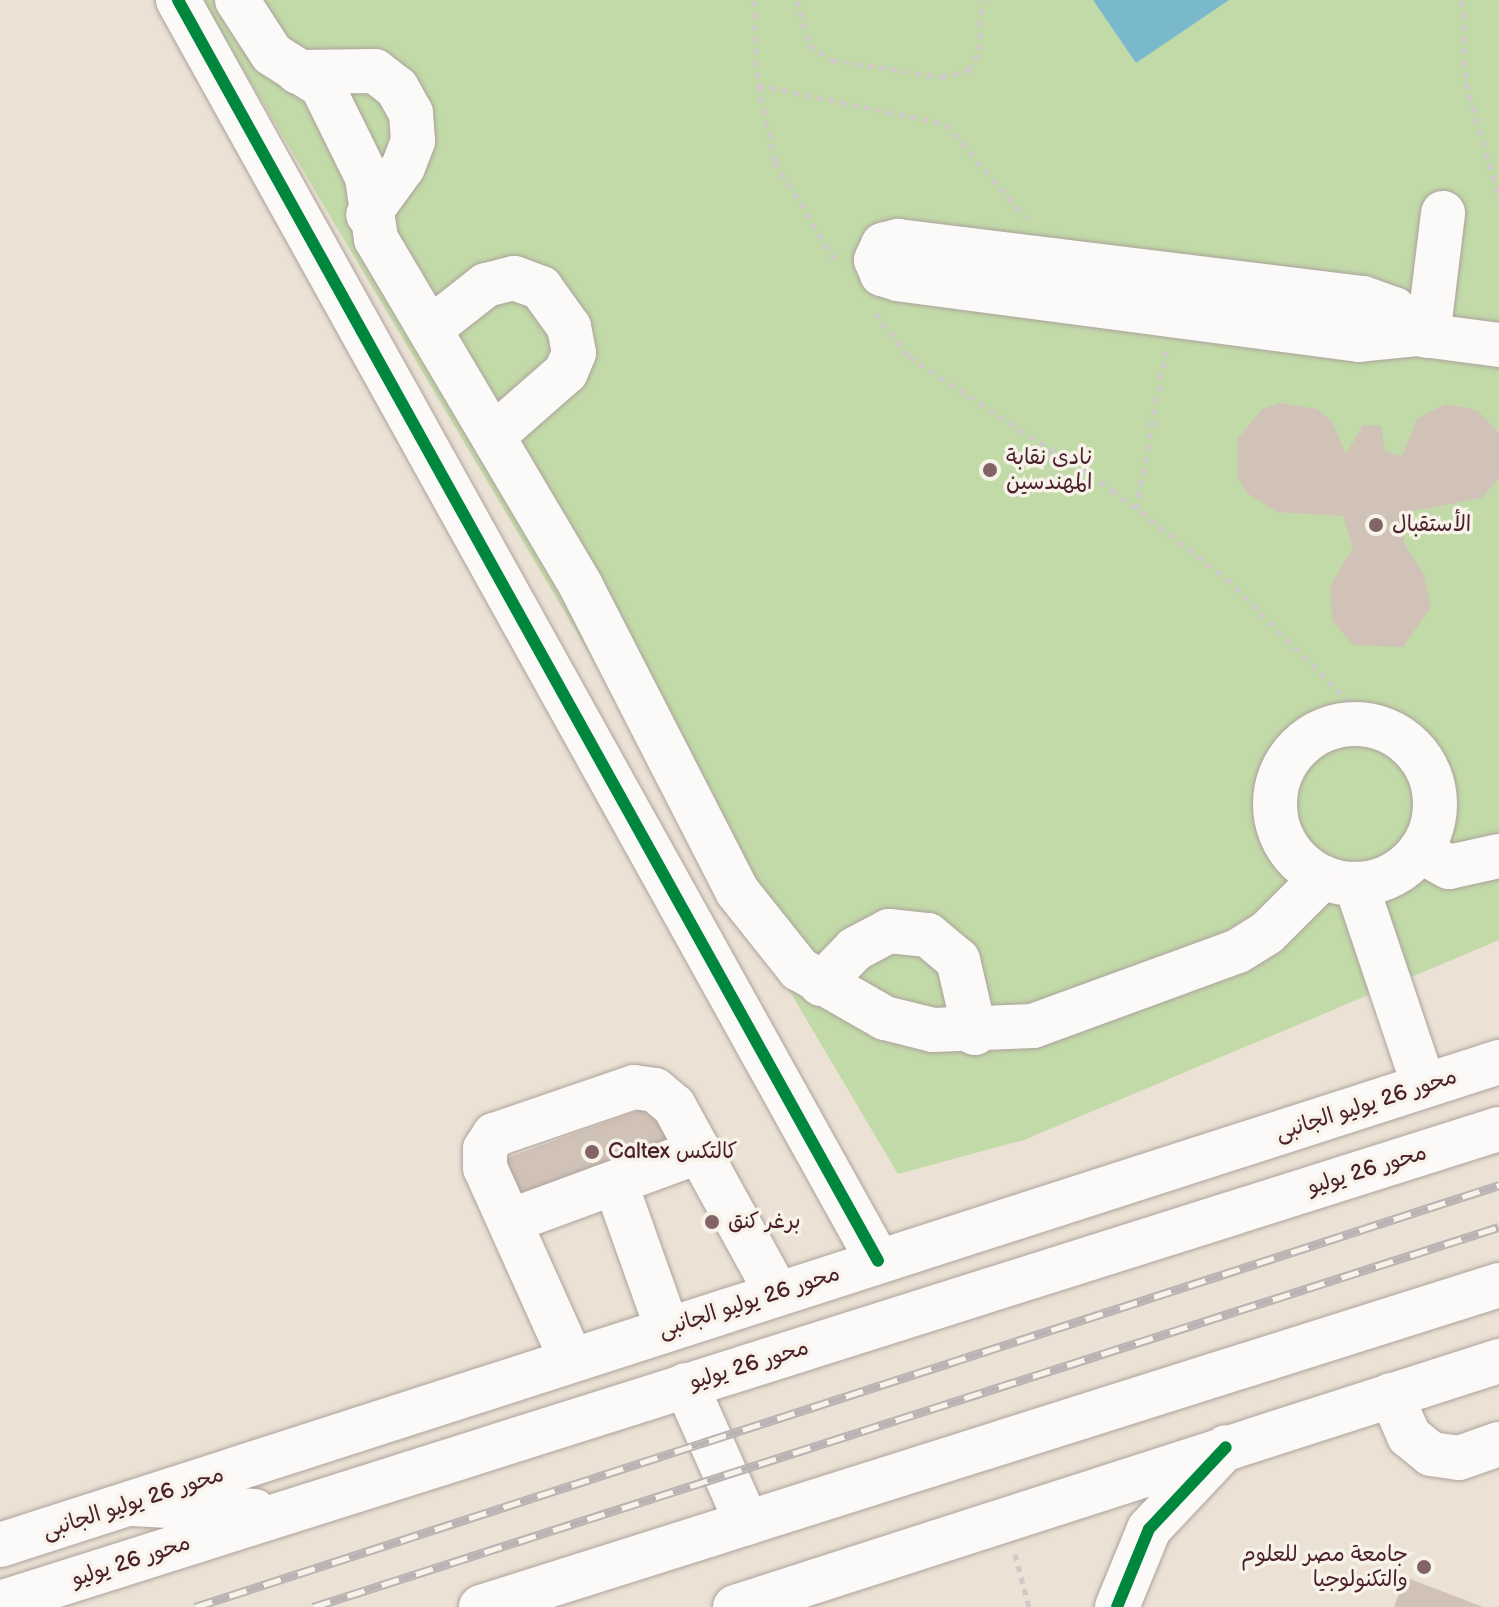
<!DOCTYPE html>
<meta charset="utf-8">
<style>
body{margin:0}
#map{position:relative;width:1499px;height:1607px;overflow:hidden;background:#ebe1d4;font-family:"Balsamiq Sans","Playpen Sans Arabic",sans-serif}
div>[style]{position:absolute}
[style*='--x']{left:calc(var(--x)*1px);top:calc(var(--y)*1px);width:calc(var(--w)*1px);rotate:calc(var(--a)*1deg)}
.green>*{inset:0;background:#c2daa8}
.water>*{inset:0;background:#7ab8cc}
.building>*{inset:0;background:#d1c2b8}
.path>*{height:5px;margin-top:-2.5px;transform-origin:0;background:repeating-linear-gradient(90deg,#cfcac8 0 6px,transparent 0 12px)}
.roads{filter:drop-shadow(0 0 2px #ada29c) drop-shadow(0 0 2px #ada29c)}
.minor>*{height:44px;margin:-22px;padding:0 22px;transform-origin:22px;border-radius:22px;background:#fcfaf9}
.minor>.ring{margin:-22px;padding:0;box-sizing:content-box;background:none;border:44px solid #fcfaf9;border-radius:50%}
.major>*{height:44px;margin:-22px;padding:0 22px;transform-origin:22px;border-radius:22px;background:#fcfaf9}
.highway>*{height:44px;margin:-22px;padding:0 22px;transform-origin:22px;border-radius:22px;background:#fcfaf9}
.rail>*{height:9px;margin-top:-4.5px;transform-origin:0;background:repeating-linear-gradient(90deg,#f7f3e8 0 18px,#bab3b3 0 36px);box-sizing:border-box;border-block:2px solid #bab3b3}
.cycleway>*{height:12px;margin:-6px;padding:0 6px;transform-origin:6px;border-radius:6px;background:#00873e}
.dots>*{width:22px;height:22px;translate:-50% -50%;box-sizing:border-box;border:4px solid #f7f3e8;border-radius:50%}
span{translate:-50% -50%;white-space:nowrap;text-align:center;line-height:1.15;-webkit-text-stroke:7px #f7f3e8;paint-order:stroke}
.poi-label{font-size:22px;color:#4a1f2b}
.left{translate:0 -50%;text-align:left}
.right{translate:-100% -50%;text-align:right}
.street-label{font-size:22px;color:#4a1f2b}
</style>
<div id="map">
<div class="green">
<div style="clip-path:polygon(202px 0,1499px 0,1499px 940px,1024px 1140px,898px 1174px)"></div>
</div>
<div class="water">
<div style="clip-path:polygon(1093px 0,1229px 0,1136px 63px)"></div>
</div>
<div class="building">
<div style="clip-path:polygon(1280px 403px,1318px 409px,1332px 422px,1346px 454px,1363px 425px,1381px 426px,1385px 451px,1402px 456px,1417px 419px,1445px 404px,1477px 410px,1499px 433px,1499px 478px,1482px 498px,1403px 513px,1405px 544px,1424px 575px,1431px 607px,1403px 647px,1353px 645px,1332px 620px,1330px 586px,1353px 548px,1343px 516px,1277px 512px,1247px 493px,1237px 476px,1238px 438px,1262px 409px)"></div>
<div style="clip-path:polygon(651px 1106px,681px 1144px,519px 1207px,501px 1160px)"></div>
<div style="clip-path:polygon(1405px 1577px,1483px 1607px,1394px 1607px)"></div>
</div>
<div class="path">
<div style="--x:754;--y:0;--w:85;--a:87.3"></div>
<div style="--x:758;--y:85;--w:79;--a:77.6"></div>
<div style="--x:775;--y:162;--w:119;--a:58.5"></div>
<div style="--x:797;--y:0;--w:47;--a:75.1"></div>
<div style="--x:809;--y:45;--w:27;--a:33"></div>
<div style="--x:832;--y:60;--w:110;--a:8.9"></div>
<div style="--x:941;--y:77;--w:29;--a:-14"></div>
<div style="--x:969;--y:70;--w:23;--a:-61"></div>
<div style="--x:980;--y:50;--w:50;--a:-87.7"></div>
<div style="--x:1462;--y:0;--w:83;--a:87.2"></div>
<div style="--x:1466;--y:83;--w:121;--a:74.1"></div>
<div style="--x:758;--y:85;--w:192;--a:11.7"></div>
<div style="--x:946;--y:124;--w:123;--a:49.6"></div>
<div style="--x:875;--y:313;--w:56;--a:52.3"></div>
<div style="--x:909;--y:357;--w:243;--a:33.2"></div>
<div style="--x:1112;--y:490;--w:145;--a:37.7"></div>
<div style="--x:1227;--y:579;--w:207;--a:45.2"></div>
<div style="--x:1136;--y:509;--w:161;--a:-79.2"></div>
<div style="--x:1015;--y:1554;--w:55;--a:75.2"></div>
</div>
<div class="roads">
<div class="minor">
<div style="--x:178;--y:0;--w:1442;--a:60.96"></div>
<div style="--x:237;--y:0;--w:64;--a:57.1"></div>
<div style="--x:272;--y:54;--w:59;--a:32.6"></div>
<div style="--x:322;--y:86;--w:102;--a:63.7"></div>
<div style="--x:367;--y:177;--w:63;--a:81.7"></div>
<div style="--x:376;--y:239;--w:403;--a:59.4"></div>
<div style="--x:581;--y:586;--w:343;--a:62.9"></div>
<div style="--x:737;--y:891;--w:100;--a:51.5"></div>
<div style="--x:799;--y:969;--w:99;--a:29.7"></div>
<div style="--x:885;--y:1018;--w:49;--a:14"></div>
<div style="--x:933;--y:1030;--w:100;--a:-2.3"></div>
<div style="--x:1033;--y:1026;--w:218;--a:-20.1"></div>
<div style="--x:1238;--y:951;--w:34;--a:-32"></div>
<div style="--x:1267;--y:933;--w:79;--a:-45"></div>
<div style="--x:298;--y:72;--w:77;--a:-0.7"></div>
<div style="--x:375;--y:71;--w:28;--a:38"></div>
<div style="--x:397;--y:88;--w:29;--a:61"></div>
<div style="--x:411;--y:113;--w:28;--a:86"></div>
<div style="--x:413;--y:141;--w:28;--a:111"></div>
<div style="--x:403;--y:167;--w:59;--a:126.1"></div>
<div style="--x:898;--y:241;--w:468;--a:7"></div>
<div style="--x:1363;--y:298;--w:33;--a:20"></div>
<div style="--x:1394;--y:309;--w:33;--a:49"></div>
<div style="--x:1416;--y:334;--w:57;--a:174"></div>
<div style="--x:1359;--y:340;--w:465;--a:-172.5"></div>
<div style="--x:898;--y:279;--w:17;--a:-163"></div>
<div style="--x:882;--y:274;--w:15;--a:-113"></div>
<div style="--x:876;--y:260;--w:17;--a:-65"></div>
<div style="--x:883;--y:245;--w:16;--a:-15"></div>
<div style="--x:430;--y:329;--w:71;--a:-38.2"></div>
<div style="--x:486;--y:285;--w:29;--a:-14"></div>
<div style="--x:514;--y:278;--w:29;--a:20"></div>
<div style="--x:541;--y:288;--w:48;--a:54.3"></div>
<div style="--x:569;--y:327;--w:26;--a:79"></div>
<div style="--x:574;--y:353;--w:21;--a:113"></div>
<div style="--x:566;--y:372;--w:97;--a:138.8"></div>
<div style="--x:1416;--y:334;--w:84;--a:7.5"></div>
<div style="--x:1428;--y:336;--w:124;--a:-83"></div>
<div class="ring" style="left:1275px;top:724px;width:116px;height:116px"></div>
<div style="--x:1420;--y:851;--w:33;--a:29"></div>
<div style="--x:1449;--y:867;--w:51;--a:-12.4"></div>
<div style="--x:1356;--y:884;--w:213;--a:71.4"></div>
<div style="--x:821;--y:984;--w:49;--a:-45.8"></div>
<div style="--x:855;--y:949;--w:38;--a:-28"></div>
<div style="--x:889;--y:931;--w:39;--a:6"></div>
<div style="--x:928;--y:935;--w:39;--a:40"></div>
<div style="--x:958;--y:960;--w:75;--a:76.9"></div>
<div style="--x:616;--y:1185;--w:152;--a:70.4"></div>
<div style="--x:510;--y:1221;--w:202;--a:-20.2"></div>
<div style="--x:571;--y:1359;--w:209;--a:-114.2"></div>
<div style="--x:485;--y:1168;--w:19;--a:-90"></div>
<div style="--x:485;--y:1149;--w:17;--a:-57"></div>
<div style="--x:494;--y:1135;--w:148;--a:-18.9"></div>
<div style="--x:634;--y:1087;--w:21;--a:8"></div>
<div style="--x:655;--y:1090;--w:25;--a:40"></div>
<div style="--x:674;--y:1106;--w:213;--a:61.2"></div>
<div style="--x:1391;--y:1395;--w:45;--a:66.3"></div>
<div style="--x:1409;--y:1436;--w:28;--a:39"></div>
<div style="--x:1431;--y:1454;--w:28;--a:8"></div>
<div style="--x:1459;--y:1458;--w:42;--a:-19.3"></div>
<div style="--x:1117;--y:1607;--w:84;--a:-67.7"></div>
<div style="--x:1149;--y:1529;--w:112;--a:-46.8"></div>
</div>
<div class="major">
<div style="--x:0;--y:1545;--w:1575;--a:-17.86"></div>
<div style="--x:735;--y:1607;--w:803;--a:-17.85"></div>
</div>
<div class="highway">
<div style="--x:686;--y:1385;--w:151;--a:66.2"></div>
<div style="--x:133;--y:1504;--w:122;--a:3.3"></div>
<div style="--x:0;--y:1603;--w:1572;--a:-17.55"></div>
<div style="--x:481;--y:1607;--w:1068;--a:-17.55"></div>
</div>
</div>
<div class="rail">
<div style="--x:195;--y:1607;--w:1371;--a:-17.93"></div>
<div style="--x:313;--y:1607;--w:1245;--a:-17.77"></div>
</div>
<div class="cycleway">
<div style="--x:178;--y:0;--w:1442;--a:60.96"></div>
<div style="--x:1117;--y:1607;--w:84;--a:-67.7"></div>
<div style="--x:1149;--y:1529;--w:112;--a:-46.8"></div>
</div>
<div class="dots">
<div style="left:990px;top:470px;background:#826366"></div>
<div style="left:1376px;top:525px;background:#826366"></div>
<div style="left:592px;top:1152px;background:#826366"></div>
<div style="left:712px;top:1222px;background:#826366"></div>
<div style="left:1424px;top:1567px;background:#826366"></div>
</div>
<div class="poi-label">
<span class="left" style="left:1006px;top:470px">نادى نقابة<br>المهندسين</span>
<span class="left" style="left:1392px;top:525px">الأستقبال</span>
<span class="left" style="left:608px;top:1152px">Caltex كالتكس</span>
<span class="left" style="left:728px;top:1222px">برغر كنق</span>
<span class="right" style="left:1408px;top:1567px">جامعة مصر للعلوم<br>والتكنولوجيا</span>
</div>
<div class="street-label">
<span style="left:1366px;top:1105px;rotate:-18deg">محور 26 يوليو الجانبى</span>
<span style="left:1367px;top:1170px;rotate:-17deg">محور 26 يوليو</span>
<span style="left:749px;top:1302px;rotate:-18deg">محور 26 يوليو الجانبى</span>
<span style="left:749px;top:1365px;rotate:-17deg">محور 26 يوليو</span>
<span style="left:133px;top:1503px;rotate:-18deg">محور 26 يوليو الجانبى</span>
<span style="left:131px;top:1561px;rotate:-18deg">محور 26 يوليو</span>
</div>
</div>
